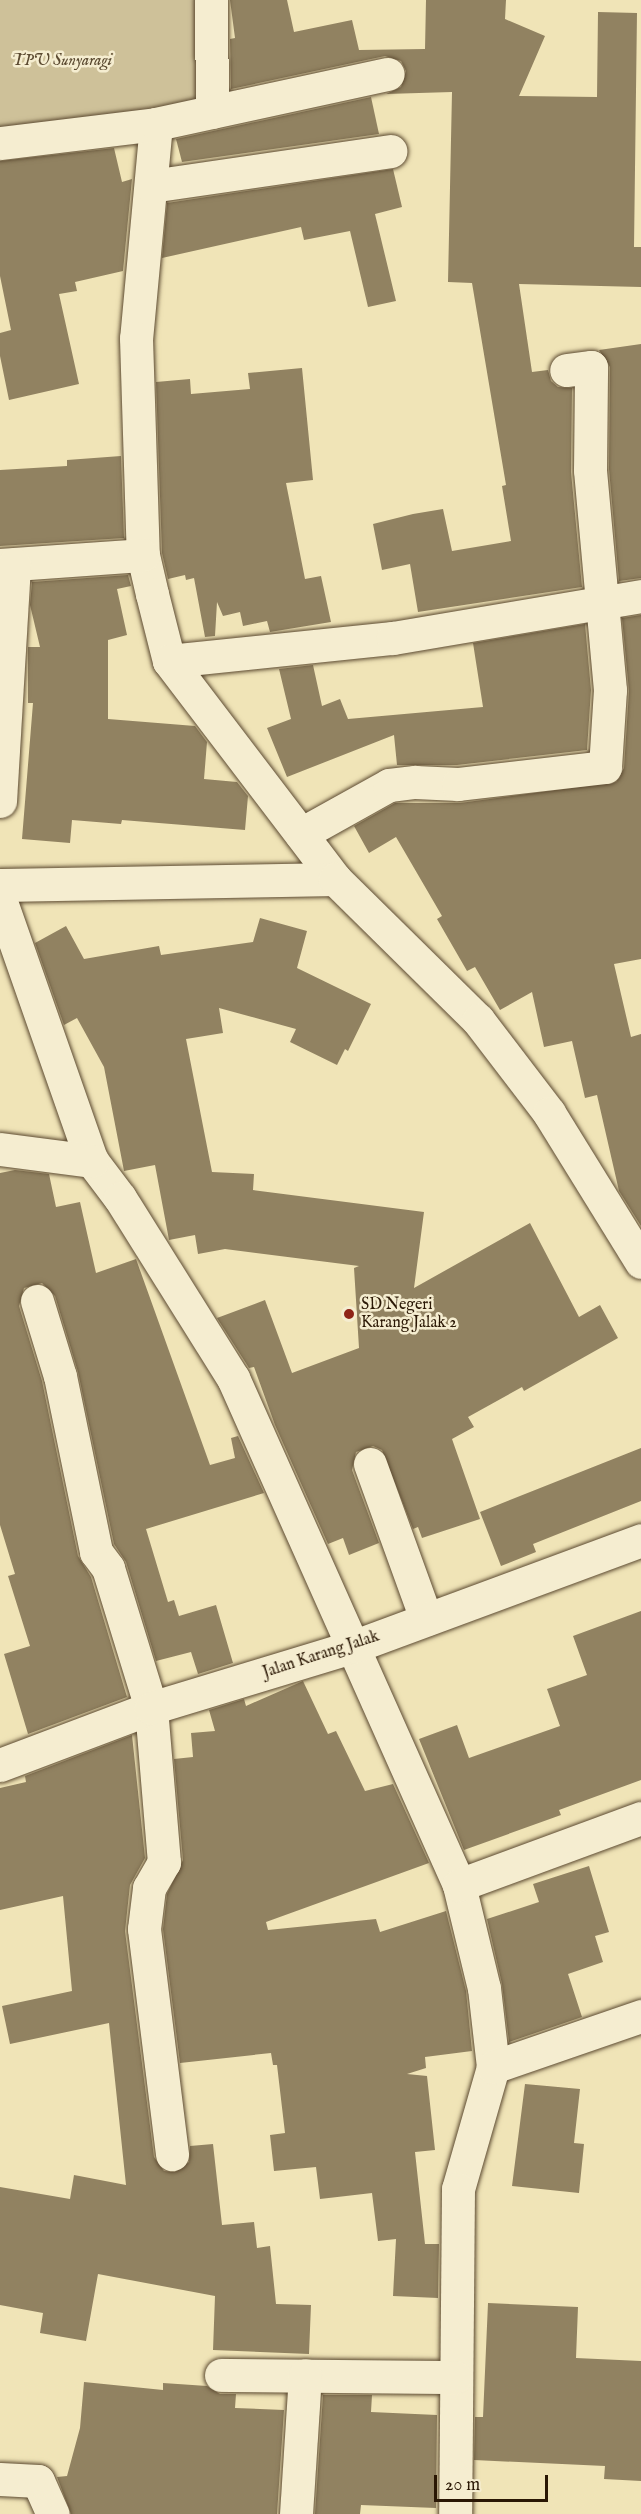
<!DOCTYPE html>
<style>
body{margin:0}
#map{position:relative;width:641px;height:2514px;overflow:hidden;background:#f0e4b7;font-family:"IM FELL English",serif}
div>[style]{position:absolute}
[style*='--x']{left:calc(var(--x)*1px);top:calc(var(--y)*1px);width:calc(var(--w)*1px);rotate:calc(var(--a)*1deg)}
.green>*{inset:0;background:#cec199}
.building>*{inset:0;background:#918261}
.roads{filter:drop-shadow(0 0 2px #5c4a31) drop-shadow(0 0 2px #5c4a31)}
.minor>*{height:33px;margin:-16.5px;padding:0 16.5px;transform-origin:16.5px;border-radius:16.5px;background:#f5edd0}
.dots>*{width:16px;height:16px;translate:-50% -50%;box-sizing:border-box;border:3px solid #f5edd0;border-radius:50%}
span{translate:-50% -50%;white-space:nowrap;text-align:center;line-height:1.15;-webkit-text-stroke:5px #f5edd0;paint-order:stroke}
.park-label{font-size:16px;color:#5b4a31;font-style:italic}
.poi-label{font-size:16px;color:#2a1704}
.left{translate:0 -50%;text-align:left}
.street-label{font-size:16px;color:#2a1704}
.scale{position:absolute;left:434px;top:2475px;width:114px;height:27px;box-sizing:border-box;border:3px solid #2a1704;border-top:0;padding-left:8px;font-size:18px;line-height:21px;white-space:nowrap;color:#2a1704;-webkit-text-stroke:4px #f5edd0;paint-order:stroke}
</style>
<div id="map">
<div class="green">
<div style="clip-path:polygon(0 0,200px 0,203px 101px,0 132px)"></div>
</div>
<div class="building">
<div style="clip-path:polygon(230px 0,287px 0,294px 32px,352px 20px,359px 50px,425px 49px,426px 0,506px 0,505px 19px,545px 36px,519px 96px,597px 97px,598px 12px,637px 13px,634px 247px,641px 247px,641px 287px,519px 284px,532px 372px,548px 370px,551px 381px,558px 387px,572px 388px,571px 472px,582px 587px,418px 612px,410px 564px,382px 570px,373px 524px,413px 514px,443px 509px,452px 551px,511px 541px,502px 486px,506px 485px,472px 283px,448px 282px,452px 92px,386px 94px,401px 87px,406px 71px,401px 61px,385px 56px,231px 89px,230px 39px,235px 38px)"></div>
<div style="clip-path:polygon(371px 97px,379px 134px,182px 162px,176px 139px)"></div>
<div style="clip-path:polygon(114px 148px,122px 182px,132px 179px,123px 271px,75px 282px,77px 291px,59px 294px,79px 384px,9px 400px,0 356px,0 333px,11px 330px,0 276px,0 161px)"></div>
<div style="clip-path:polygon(393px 169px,402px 207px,375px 214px,396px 301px,368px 307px,350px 231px,304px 240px,301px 227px,162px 258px,167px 203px)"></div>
<div style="clip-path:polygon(641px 344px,641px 578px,619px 581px,609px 469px,610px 367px,599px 350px)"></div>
<div style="clip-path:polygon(302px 368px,313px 480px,286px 483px,305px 579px,321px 576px,331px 622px,270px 632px,267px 621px,243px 626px,240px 612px,223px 616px,217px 602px,215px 636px,205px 637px,194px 578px,186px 580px,185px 575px,168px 579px,162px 553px,156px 382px,190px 379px,191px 394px,250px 389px,248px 373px)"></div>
<div style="clip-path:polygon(121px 456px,124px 538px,0 546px,0 470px,67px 466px,67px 460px)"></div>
<div style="clip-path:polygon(128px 575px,131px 586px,117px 589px,127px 635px,108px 640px,108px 719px,195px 726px,207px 742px,204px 779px,237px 782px,248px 796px,245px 830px,122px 820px,121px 824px,72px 820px,70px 843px,22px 839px,33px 703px,28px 703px,28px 647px,40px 647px,30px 605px,32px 582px)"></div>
<div style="clip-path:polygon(641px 615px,641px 959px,614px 964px,631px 1037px,641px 1034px,641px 1226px,619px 1191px,597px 1095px,585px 1098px,572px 1041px,544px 1047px,532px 992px,500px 1010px,475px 967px,467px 971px,437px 919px,442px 916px,396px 837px,369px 853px,354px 826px,395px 803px,460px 803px,616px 782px,624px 768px,629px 691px,622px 618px)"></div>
<div style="clip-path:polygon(585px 624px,591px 690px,587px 750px,457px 765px,397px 765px,394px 735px,287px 777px,267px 728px,291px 719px,279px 669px,313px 665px,322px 706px,340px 699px,348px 719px,483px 707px,473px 643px)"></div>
<div style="clip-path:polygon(260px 918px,307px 931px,297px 968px,371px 1004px,348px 1051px,345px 1049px,337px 1065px,290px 1042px,296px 1029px,219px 1008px,223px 1033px,186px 1039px,212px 1172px,254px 1174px,253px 1190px,424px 1212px,414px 1288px,530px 1223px,579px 1317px,600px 1305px,618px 1338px,524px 1391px,522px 1387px,468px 1417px,474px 1427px,452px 1439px,480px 1519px,422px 1538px,418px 1527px,413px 1529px,382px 1450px,373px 1446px,356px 1452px,352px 1470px,379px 1543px,349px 1555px,343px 1538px,328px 1544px,275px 1425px,254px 1367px,249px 1368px,217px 1318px,265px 1300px,292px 1373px,359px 1348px,354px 1268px,359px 1266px,225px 1249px,198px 1254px,195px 1235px,169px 1240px,155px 1165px,124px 1171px,104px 1067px,77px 1018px,64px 1025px,35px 943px,66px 926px,84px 959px,159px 946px,161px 955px,253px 942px)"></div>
<div style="clip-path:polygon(15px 1170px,49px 1174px,56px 1207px,80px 1202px,96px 1273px,136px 1259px,210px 1465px,235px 1458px,231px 1438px,238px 1436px,264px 1493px,146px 1529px,168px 1602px,174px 1600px,179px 1616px,216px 1605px,233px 1663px,198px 1674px,191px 1652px,156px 1661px,126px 1562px,114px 1544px,78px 1372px,55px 1296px,42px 1283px,24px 1288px,19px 1306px,42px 1381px,78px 1556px,91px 1577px,127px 1697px,28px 1734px,4px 1654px,30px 1646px,8px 1576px,15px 1574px,0 1525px,0 1173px)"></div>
<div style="clip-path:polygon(641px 1448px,641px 1501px,533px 1544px,536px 1552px,501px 1566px,480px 1512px)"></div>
<div style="clip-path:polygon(641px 1611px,641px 1780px,559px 1810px,561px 1815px,464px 1850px,419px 1739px,457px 1725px,469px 1758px,560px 1726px,547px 1689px,587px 1675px,573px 1636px)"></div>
<div style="clip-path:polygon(303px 1681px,328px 1734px,336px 1731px,365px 1791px,393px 1784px,429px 1863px,266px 1922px,268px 1930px,376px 1919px,380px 1932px,446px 1911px,466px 1991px,472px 2051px,425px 2057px,426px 2068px,407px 2074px,427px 2076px,435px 2150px,415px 2152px,425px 2244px,439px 2244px,438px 2298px,393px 2296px,396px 2239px,378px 2241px,372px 2193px,320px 2199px,316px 2167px,274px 2171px,270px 2135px,285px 2133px,277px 2065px,273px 2065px,271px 2053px,180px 2063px,163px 1929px,167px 1894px,183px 1860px,174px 1759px,193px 1757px,191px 1733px,215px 1731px,209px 1710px,244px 1699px,246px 1706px)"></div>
<div style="clip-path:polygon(132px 1735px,145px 1858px,130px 1885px,125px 1931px,154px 2157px,164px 2171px,175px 2172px,189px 2162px,190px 2146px,213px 2144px,222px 2225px,254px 2222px,257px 2248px,270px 2246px,276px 2304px,311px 2305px,309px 2354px,213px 2350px,215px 2296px,98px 2274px,86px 2341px,40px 2333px,43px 2313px,0 2305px,0 2187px,70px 2199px,74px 2175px,126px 2185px,109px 2023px,10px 2044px,2px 2006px,72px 1991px,63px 1896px,0 1910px,0 1788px,26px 1782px,25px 1776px)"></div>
<div style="clip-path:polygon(589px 1866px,609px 1932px,595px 1936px,603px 1962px,568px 1974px,582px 2017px,509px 2042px,502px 1984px,487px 1919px,539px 1902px,533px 1884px)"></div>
<div style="clip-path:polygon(525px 2084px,580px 2089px,574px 2143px,584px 2144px,579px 2193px,512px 2186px)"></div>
<div style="clip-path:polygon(488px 2303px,578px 2307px,576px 2358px,641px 2361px,641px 2481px,604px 2479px,605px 2466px,474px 2460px,475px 2417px,483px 2417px)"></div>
<div style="clip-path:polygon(84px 2382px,163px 2390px,163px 2383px,207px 2386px,220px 2394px,236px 2394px,235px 2408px,284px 2410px,277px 2514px,71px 2514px,57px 2477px,67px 2476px,80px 2428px)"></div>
<div style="clip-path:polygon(323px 2395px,372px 2395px,371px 2412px,437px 2415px,436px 2508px,361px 2505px,360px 2514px,315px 2514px)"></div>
</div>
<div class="roads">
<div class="minor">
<div style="--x:211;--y:0;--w:112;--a:89.5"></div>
<div style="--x:156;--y:124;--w:215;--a:95.3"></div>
<div style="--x:136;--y:338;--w:217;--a:88.2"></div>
<div style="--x:143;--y:555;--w:40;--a:77"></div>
<div style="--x:152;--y:594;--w:69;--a:75.8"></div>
<div style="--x:169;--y:661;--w:274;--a:52.7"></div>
<div style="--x:0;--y:143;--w:157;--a:-6.9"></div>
<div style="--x:156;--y:124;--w:237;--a:-12.2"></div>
<div style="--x:151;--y:186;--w:242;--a:-8.3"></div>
<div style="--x:0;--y:565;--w:143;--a:-4"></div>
<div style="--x:169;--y:661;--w:225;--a:-5.9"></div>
<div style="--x:393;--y:638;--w:252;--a:-9.6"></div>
<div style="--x:0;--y:801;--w:237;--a:-86.6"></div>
<div style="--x:301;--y:834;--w:101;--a:-29.1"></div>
<div style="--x:389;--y:785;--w:26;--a:-7"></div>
<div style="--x:415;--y:782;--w:43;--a:2.7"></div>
<div style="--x:458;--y:784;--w:148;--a:-6.6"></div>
<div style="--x:605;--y:767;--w:77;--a:-86.3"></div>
<div style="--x:610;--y:690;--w:221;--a:-95.2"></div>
<div style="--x:590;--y:470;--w:103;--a:-89.4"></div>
<div style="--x:591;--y:367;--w:25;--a:173"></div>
<div style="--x:0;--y:885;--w:335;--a:-1"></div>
<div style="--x:335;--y:879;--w:201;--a:44.6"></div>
<div style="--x:478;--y:1020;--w:117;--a:52.6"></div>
<div style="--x:549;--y:1113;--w:175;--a:58.3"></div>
<div style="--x:0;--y:899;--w:278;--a:70.7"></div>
<div style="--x:92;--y:1161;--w:46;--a:52.9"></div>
<div style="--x:120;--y:1198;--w:213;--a:57.9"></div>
<div style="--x:233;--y:1378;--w:555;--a:65.97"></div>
<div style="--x:459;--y:1885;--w:106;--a:76.4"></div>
<div style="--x:484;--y:1988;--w:80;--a:83.5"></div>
<div style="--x:493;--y:2067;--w:127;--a:106"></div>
<div style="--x:458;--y:2189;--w:325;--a:90.5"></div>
<div style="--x:0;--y:1149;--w:93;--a:7.4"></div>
<div style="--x:37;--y:1301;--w:78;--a:73"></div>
<div style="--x:60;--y:1376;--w:180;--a:78.4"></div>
<div style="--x:96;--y:1552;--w:20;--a:53"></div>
<div style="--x:108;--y:1568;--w:146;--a:72.9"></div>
<div style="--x:151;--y:1708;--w:155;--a:85.2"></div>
<div style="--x:164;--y:1862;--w:30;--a:120"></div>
<div style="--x:149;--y:1888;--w:41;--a:97"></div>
<div style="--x:144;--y:1929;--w:227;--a:82.9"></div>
<div style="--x:370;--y:1464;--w:165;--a:70.1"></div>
<div style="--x:0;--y:1765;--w:161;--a:-20.7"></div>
<div style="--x:151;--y:1708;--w:213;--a:-16.9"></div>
<div style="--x:355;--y:1646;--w:305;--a:-20.3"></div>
<div style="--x:459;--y:1885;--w:194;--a:-20.2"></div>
<div style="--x:493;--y:2067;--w:157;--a:-19"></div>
<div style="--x:221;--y:2375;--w:234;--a:0.5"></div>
<div style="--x:0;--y:2479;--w:38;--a:3"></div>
<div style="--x:38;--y:2481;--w:36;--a:66"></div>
<div style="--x:296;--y:2514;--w:139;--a:-86.3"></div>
</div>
</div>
<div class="dots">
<div style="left:349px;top:1314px;background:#8f2418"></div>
</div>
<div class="park-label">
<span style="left:62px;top:61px">TPU Sunyaragi</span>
</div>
<div class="poi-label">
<span class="left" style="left:361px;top:1314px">SD Negeri<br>Karang Jalak 2</span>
</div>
<div class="street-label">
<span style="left:321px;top:1655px;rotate:-18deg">Jalan Karang Jalak</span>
</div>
<div class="scale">20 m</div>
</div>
